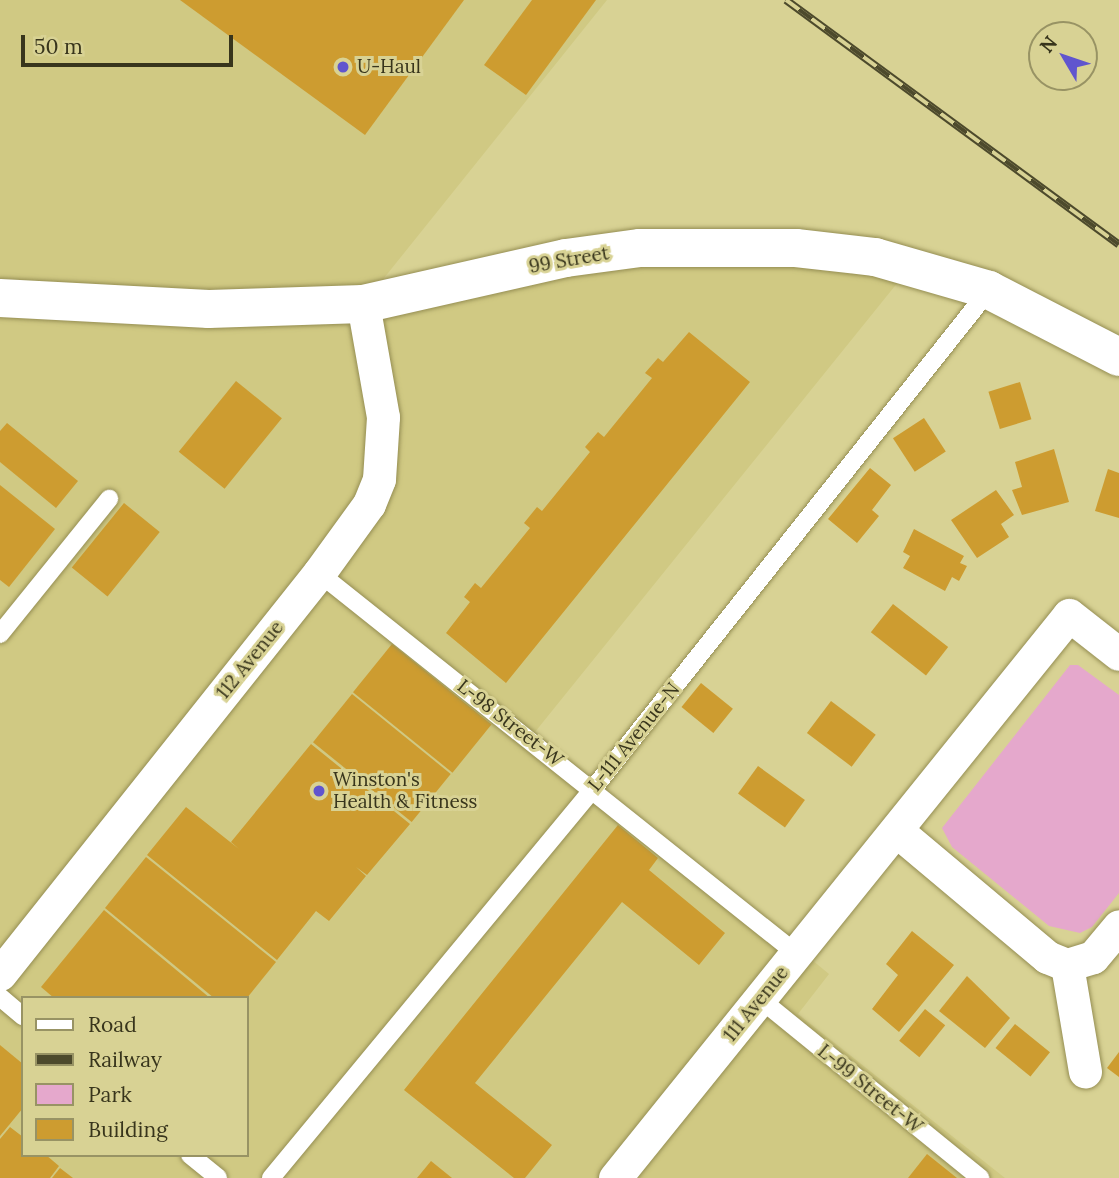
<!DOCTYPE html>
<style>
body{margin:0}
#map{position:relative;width:1119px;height:1178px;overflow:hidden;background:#d8d294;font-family:Lora,serif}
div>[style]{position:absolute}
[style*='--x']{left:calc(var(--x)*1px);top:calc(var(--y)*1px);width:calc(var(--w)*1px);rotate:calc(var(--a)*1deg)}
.built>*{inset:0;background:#d0c983}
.green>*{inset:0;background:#e5a8cc}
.building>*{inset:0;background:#cd9c30;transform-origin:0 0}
.roads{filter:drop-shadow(0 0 2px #958e53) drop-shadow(0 0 2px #958e53)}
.service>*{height:18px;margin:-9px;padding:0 9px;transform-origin:9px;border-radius:9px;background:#fff}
.minor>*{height:33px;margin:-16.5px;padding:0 16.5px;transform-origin:16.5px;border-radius:16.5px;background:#fff}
.secondary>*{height:38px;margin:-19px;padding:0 19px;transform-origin:19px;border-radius:19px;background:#fff}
.rail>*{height:8px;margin-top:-4px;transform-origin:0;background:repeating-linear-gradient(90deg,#d8d294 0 16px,#4d4a2c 0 32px);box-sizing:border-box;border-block:2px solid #4d4a2c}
.dots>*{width:19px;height:19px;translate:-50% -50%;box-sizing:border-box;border:4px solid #d8d294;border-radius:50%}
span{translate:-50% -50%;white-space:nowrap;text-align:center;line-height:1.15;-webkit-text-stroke:6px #d8d294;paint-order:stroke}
.poi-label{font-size:19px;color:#38351c}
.left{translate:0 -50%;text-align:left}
.street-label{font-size:19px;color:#38351c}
.legend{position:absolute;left:21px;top:996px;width:228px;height:161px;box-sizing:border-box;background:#d8d294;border:2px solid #989364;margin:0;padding:9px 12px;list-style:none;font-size:21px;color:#38351c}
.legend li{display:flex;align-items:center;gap:14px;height:35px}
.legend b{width:35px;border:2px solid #989364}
.north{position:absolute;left:1028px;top:21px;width:70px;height:70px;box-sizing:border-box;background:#d8d294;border:2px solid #989364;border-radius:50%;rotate:309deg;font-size:19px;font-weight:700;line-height:28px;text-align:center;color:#38351c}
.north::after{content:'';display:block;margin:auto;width:24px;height:32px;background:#6055ce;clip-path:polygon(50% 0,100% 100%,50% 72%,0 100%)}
.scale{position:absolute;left:21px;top:35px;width:212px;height:32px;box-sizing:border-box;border:4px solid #38351c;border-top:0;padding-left:9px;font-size:21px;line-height:24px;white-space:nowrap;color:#38351c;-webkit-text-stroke:5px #d8d294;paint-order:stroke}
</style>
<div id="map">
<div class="built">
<div style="clip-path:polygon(evenodd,0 0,607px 0,364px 303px,566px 258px,911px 266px,535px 732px,829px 974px,798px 1014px,1005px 1178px,0 1178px,0 0,23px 998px,247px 998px,247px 1155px,23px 1155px,23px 998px)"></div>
</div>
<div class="green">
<div style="clip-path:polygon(1070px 665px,1078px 665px,1119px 695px,1119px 893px,1092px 927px,1080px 933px,1049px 926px,952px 847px,942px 828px)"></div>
</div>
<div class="building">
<div style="clip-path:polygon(180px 0,464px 0,365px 135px)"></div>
<div style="clip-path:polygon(532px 0,596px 0,526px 95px,484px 65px)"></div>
<div style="clip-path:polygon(689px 332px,750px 382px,506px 683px,446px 633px,470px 602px,464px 597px,475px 583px,481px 588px,530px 528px,524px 523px,537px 507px,542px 511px,590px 452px,585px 447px,598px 432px,604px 437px,652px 378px,645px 373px,658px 358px,663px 362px)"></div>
<div style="left:236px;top:381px;width:59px;height:91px;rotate:39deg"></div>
<div style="left:1020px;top:382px;width:39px;height:33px;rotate:73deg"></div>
<div style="left:924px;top:418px;width:40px;height:37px;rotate:57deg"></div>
<div style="clip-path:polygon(7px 423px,78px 481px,56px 508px,0 462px,0 431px)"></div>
<div style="clip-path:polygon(1054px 449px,1069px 502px,1022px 515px,1012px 490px,1022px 487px,1015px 462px)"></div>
<div style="clip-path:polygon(870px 468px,891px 485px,872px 510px,879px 516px,857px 543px,828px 519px)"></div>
<div style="clip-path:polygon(1108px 469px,1119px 473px,1119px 518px,1095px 511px)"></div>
<div style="clip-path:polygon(0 485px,55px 529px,9px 587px,0 580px)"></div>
<div style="clip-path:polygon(996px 490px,1014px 515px,1001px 524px,1009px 537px,977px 558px,951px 520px)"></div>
<div style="left:124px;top:503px;width:46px;height:83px;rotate:39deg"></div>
<div style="clip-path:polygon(914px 529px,964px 556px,960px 563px,967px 566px,959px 581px,952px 577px,945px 591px,903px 568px,910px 556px,903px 552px)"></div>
<div style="left:893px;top:604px;width:70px;height:36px;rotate:38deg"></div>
<div style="left:392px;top:644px;width:128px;height:62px;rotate:39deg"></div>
<div style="left:701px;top:683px;width:41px;height:31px;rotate:39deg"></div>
<div style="left:352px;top:694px;width:127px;height:62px;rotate:39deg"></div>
<div style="left:831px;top:701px;width:56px;height:40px;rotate:37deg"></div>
<div style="clip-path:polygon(311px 744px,410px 824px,367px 875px,356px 867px,366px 876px,329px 921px,316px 911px,277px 960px,147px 855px,186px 807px,239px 849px,231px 842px)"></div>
<div style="left:758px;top:766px;width:58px;height:34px;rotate:36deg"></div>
<div style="clip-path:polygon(618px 825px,658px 858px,649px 870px,725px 933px,699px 965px,622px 902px,475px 1083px,552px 1145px,525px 1178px,514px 1178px,404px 1090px)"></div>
<div style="clip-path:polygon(146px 857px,276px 962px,247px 998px,214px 998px,105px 908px)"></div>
<div style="clip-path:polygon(104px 910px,210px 998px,54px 998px,41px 987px)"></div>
<div style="clip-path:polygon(912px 931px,954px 965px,899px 1032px,872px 1009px,898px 975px,886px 964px)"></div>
<div style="clip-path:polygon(967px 976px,1010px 1018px,985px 1048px,939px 1011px)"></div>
<div style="left:925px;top:1009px;width:26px;height:41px;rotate:39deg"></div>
<div style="left:1015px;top:1024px;width:45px;height:31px;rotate:39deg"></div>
<div style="clip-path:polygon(0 1045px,23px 1064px,23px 1108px,0 1136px)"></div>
<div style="clip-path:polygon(1119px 1052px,1119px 1077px,1107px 1068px)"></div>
<div style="clip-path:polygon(10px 1127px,23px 1137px,23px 1155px,46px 1155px,59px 1166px,50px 1178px,0 1178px,0 1139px)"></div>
<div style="clip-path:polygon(927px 1154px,957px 1178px,908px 1178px)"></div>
<div style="clip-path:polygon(431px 1161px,452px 1178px,417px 1178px)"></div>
<div style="clip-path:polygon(60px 1168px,73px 1178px,52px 1178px)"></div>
</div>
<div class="roads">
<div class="service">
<div style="--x:319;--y:573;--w:611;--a:38.56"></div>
<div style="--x:0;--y:634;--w:174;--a:-51.1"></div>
<div style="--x:0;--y:997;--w:30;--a:40"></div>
<div style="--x:760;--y:999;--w:284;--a:39.1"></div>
<div style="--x:190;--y:1155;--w:36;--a:39"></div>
<div style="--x:271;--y:1178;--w:505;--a:-50.38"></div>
<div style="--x:593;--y:789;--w:637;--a:-51.56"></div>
</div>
<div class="minor">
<div style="--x:897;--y:831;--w:196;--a:40"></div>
<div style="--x:1047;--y:957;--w:22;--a:22"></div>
<div style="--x:1067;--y:965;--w:27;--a:-17"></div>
<div style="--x:1093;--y:957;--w:40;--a:-50"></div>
<div style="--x:1067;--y:965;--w:108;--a:80.4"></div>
<div style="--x:0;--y:974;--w:512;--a:-51.5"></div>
<div style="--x:319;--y:573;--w:85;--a:-54.1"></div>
<div style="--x:369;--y:504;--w:27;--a:-68"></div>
<div style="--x:379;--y:479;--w:62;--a:-86.3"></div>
<div style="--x:383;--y:417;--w:115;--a:-100"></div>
<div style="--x:615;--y:1178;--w:723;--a:-51.12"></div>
<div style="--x:1069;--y:615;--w:63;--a:38"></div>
</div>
<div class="secondary">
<div style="--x:0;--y:298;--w:209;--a:3"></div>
<div style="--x:209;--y:309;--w:154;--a:-1.9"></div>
<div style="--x:363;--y:304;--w:208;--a:-12.8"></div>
<div style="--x:566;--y:258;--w:75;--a:-7.7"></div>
<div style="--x:640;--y:248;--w:156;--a:0"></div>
<div style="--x:796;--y:248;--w:80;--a:6.5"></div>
<div style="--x:875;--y:257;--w:119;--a:16.1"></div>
<div style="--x:989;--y:290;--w:146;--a:27.3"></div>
</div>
</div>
<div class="rail">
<div style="--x:786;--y:0;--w:413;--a:36.3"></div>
</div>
<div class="dots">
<div style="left:343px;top:67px;background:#6055ce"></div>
<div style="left:319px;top:791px;background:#6055ce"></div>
</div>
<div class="poi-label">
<span class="left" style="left:357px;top:67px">U-Haul</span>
<span class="left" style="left:333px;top:791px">Winston's<br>Health &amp; Fitness</span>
</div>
<div class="street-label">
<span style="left:569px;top:260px;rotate:-10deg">99 Street</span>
<span style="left:250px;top:660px;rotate:-51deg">112 Avenue</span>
<span style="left:510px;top:723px;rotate:38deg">L-98 Street-W</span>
<span style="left:634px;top:737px;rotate:-51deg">L-111 Avenue-N</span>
<span style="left:756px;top:1004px;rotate:-51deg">111 Avenue</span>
<span style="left:870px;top:1089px;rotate:39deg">L-99 Street-W</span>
</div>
<ul class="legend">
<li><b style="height:9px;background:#fff"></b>Road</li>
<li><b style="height:9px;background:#4d4a2c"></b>Railway</li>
<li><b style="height:19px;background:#e5a8cc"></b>Park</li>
<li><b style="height:19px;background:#cd9c30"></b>Building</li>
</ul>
<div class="north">N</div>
<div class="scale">50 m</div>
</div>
